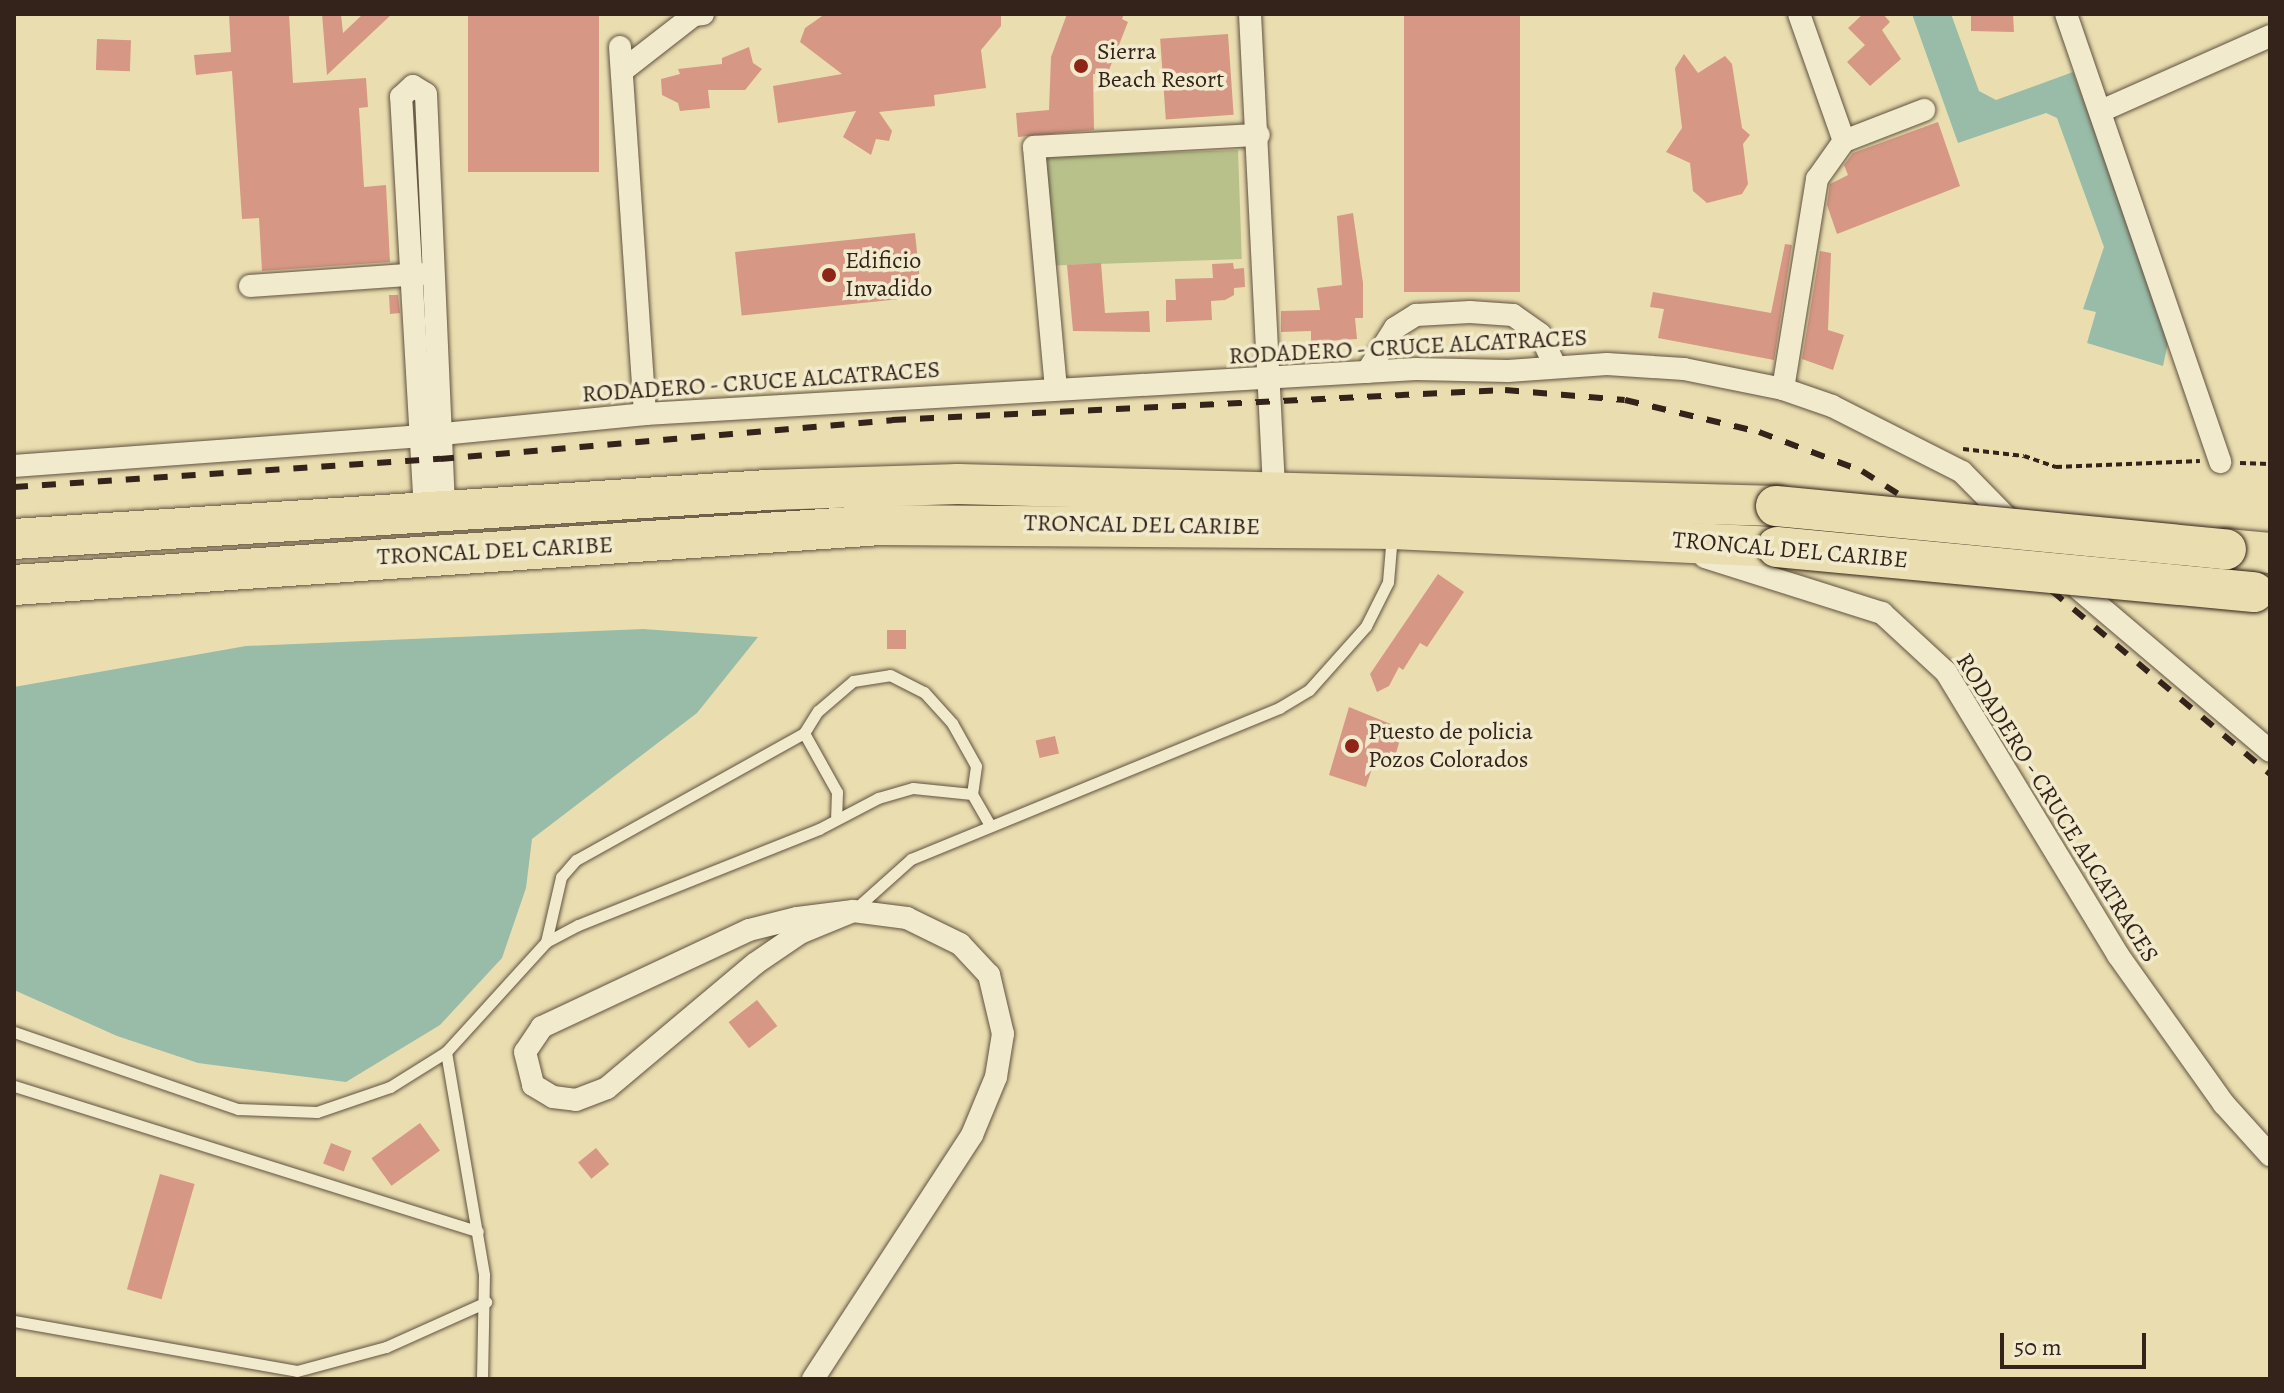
<!DOCTYPE html>
<style>
body{margin:0}
#map{position:relative;width:2284px;height:1393px;overflow:hidden;background:#eadeb0;font-family:Alegreya,serif}
div>[style]{position:absolute}
[style*='--x']{left:calc(var(--x)*1px);top:calc(var(--y)*1px);width:calc(var(--w)*1px);rotate:calc(var(--a)*1deg)}
.green>*{inset:0;background:#b8c18a;transform-origin:0 0}
.water>*{inset:0;background:#98bca8}
.building>*{inset:0;background:#d69784;transform-origin:0 0}
.path>*{height:4px;margin-top:-2px;transform-origin:0;background:repeating-linear-gradient(90deg,#33231a 0 6px,transparent 0 10px)}
.roads{filter:drop-shadow(0 0 2px #615240) drop-shadow(0 0 2px #615240)}
.lane>*{height:11px;margin:-5.5px;padding:0 5.5px;transform-origin:5.5px;border-radius:5.5px;background:#f1eacc}
.street>*{height:22px;margin:-11px;padding:0 11px;transform-origin:11px;border-radius:11px;background:#f1eacc}
.highway>*{height:40px;margin:-20px;padding:0 20px;transform-origin:20px;border-radius:20px;background:#eadeb0}
.rail>*{height:6px;margin-top:-3px;transform-origin:0;background:repeating-linear-gradient(90deg,#33231a 0 14px,transparent 0 28px)}
.bridges{filter:drop-shadow(0 0 2px #33231a) drop-shadow(0 0 2px #33231a)}
.highway-bridge>*{height:40px;margin:-20px;padding:0 20px;transform-origin:20px;border-radius:20px;background:#eadeb0}
.dots>*{width:22px;height:22px;translate:-50% -50%;box-sizing:border-box;border:4px solid #f1eacc;border-radius:50%}
span{translate:-50% -50%;white-space:nowrap;text-align:center;line-height:1.15;-webkit-text-stroke:7px #f1eacc;paint-order:stroke}
.poi-label{font-size:24px;color:#33231a}
.left{translate:0 -50%;text-align:left}
.street-label{font-size:24px;color:#33231a}
.frame{position:absolute;inset:0;border:16px solid #33231a;pointer-events:none}
.scale{position:absolute;left:2000px;top:1333px;width:146px;height:36px;box-sizing:border-box;border:4px solid #33231a;border-top:0;padding-left:10px;font-size:24px;line-height:28px;white-space:nowrap;color:#33231a;-webkit-text-stroke:6px #f1eacc;paint-order:stroke}
</style>
<div id="map">
<div class="green">
<div style="left:1238px;top:150px;width:109px;height:202px;rotate:88deg"></div>
</div>
<div class="water">
<div style="clip-path:polygon(1912px 14px,1951px 14px,1979px 91px,1996px 100px,2073px 72px,2170px 333px,2163px 366px,2087px 343px,2096px 312px,2083px 309px,2104px 247px,2057px 118px,2046px 113px,1958px 143px)"></div>
<div style="clip-path:polygon(643px 629px,758px 637px,697px 713px,532px 839px,526px 888px,502px 958px,440px 1025px,346px 1082px,198px 1063px,117px 1036px,14px 990px,14px 687px,246px 646px)"></div>
</div>
<div class="building">
<div style="clip-path:polygon(229px 14px,289px 14px,293px 83px,366px 78px,368px 107px,359px 108px,364px 187px,386px 185px,390px 262px,262px 271px,259px 218px,242px 219px,232px 71px,196px 75px,194px 55px,231px 52px)"></div>
<div style="clip-path:polygon(322px 14px,341px 14px,343px 33px,363px 14px,392px 14px,327px 75px)"></div>
<div style="left:468px;top:14px;width:131px;height:158px"></div>
<div style="clip-path:polygon(825px 14px,1001px 14px,1001px 26px,981px 50px,986px 88px,934px 95px,935px 106px,879px 112px,892px 131px,889px 141px,876px 139px,871px 155px,843px 137px,856px 111px,778px 123px,773px 86px,842px 74px,800px 42px,805px 28px)"></div>
<div style="clip-path:polygon(1067px 14px,1124px 14px,1122px 19px,1128px 22px,1107px 75px,1093px 74px,1094px 130px,1018px 137px,1016px 113px,1049px 110px,1051px 57px)"></div>
<div style="left:1404px;top:14px;width:116px;height:278px"></div>
<div style="clip-path:polygon(1863px 14px,1883px 14px,1890px 22px,1882px 30px,1901px 59px,1870px 86px,1847px 62px,1865px 45px,1848px 28px)"></div>
<div style="clip-path:polygon(2013px 14px,2014px 32px,1971px 31px,1971px 16px)"></div>
<div style="left:1228px;top:34px;width:81px;height:68px;rotate:86deg"></div>
<div style="left:97px;top:39px;width:34px;height:31px;rotate:2deg"></div>
<div style="clip-path:polygon(749px 47px,753px 63px,762px 69px,745px 90px,708px 90px,710px 108px,680px 111px,678px 103px,662px 95px,661px 79px,680px 74px,678px 69px,722px 64px,722px 58px)"></div>
<div style="clip-path:polygon(1684px 54px,1698px 73px,1725px 56px,1732px 64px,1742px 128px,1750px 135px,1743px 144px,1748px 184px,1742px 194px,1707px 203px,1693px 191px,1690px 163px,1666px 152px,1682px 128px,1675px 68px)"></div>
<div style="clip-path:polygon(1938px 122px,1960px 186px,1837px 234px,1827px 205px,1830px 184px,1848px 175px,1844px 165px,1853px 153px)"></div>
<div style="clip-path:polygon(1353px 213px,1363px 283px,1363px 318px,1355px 318px,1357px 339px,1311px 342px,1311px 331px,1281px 332px,1281px 311px,1320px 310px,1317px 288px,1342px 285px,1337px 216px)"></div>
<div style="left:915px;top:233px;width:64px;height:181px;rotate:84deg"></div>
<div style="clip-path:polygon(1785px 244px,1792px 245px,1774px 360px,1658px 338px,1664px 309px,1650px 307px,1653px 292px,1771px 313px)"></div>
<div style="clip-path:polygon(1820px 251px,1831px 253px,1828px 330px,1844px 335px,1833px 370px,1802px 359px)"></div>
<div style="clip-path:polygon(1101px 263px,1105px 313px,1149px 311px,1150px 332px,1073px 331px,1067px 265px)"></div>
<div style="clip-path:polygon(1233px 263px,1234px 269px,1244px 268px,1245px 287px,1234px 288px,1234px 295px,1225px 300px,1211px 301px,1212px 320px,1166px 322px,1166px 300px,1176px 300px,1175px 279px,1213px 278px,1212px 264px)"></div>
<div style="clip-path:polygon(389px 295px,398px 295px,400px 313px,390px 314px)"></div>
<div style="clip-path:polygon(1438px 574px,1464px 592px,1427px 647px,1420px 643px,1403px 670px,1399px 667px,1389px 686px,1377px 692px,1370px 674px)"></div>
<div style="left:906px;top:630px;width:19px;height:19px;rotate:90deg"></div>
<div style="clip-path:polygon(1349px 707px,1403px 729px,1392px 767px,1374px 762px,1366px 787px,1329px 775px)"></div>
<div style="left:1055px;top:736px;width:18px;height:20px;rotate:77deg"></div>
<div style="left:757px;top:1000px;width:33px;height:36px;rotate:52deg"></div>
<div style="left:420px;top:1123px;width:34px;height:60px;rotate:54deg"></div>
<div style="left:331px;top:1143px;width:22px;height:22px;rotate:21deg"></div>
<div style="left:596px;top:1148px;width:21px;height:23px;rotate:51deg"></div>
<div style="left:160px;top:1174px;width:36px;height:120px;rotate:16deg"></div>
</div>
<div class="path">
<div style="--x:1963;--y:449;--w:61;--a:6.5"></div>
<div style="--x:2024;--y:456;--w:34;--a:19"></div>
<div style="--x:2056;--y:467;--w:144;--a:-2.4"></div>
<div style="--x:2240;--y:463;--w:30;--a:2"></div>
</div>
<div class="roads">
<div class="lane">
<div style="--x:804;--y:733;--w:68;--a:60.8"></div>
<div style="--x:837;--y:792;--w:24;--a:92"></div>
<div style="--x:853;--y:911;--w:78;--a:-41.9"></div>
<div style="--x:911;--y:859;--w:398;--a:-22.3"></div>
<div style="--x:1279;--y:708;--w:35;--a:-31"></div>
<div style="--x:1309;--y:690;--w:86;--a:-48.3"></div>
<div style="--x:1366;--y:626;--w:49;--a:-63.4"></div>
<div style="--x:1388;--y:582;--w:48;--a:-85.2"></div>
<div style="--x:546;--y:942;--w:67;--a:-77"></div>
<div style="--x:561;--y:877;--w:23;--a:-49"></div>
<div style="--x:576;--y:860;--w:261;--a:-29.1"></div>
<div style="--x:804;--y:733;--w:26;--a:-58"></div>
<div style="--x:818;--y:711;--w:46;--a:-40.6"></div>
<div style="--x:853;--y:681;--w:37;--a:-9"></div>
<div style="--x:890;--y:675;--w:38;--a:27"></div>
<div style="--x:924;--y:692;--w:42;--a:47.9"></div>
<div style="--x:952;--y:723;--w:49;--a:60.8"></div>
<div style="--x:976;--y:766;--w:28;--a:98"></div>
<div style="--x:972;--y:794;--w:34;--a:60"></div>
<div style="--x:14;--y:1032;--w:237;--a:19"></div>
<div style="--x:238;--y:1109;--w:79;--a:2.2"></div>
<div style="--x:317;--y:1112;--w:77;--a:-18.9"></div>
<div style="--x:390;--y:1087;--w:66;--a:-32"></div>
<div style="--x:446;--y:1052;--w:149;--a:-47.7"></div>
<div style="--x:546;--y:942;--w:36;--a:-28"></div>
<div style="--x:578;--y:925;--w:259;--a:-21.7"></div>
<div style="--x:819;--y:829;--w:67;--a:-27.7"></div>
<div style="--x:878;--y:798;--w:36;--a:-16"></div>
<div style="--x:913;--y:788;--w:59;--a:5.8"></div>
<div style="--x:446;--y:1052;--w:226;--a:80.3"></div>
<div style="--x:484;--y:1275;--w:104;--a:91.1"></div>
<div style="--x:14;--y:1086;--w:486;--a:17.4"></div>
<div style="--x:14;--y:1321;--w:287;--a:10"></div>
<div style="--x:297;--y:1371;--w:92;--a:-15.1"></div>
<div style="--x:386;--y:1347;--w:110;--a:-24.2"></div>
</div>
<div class="street">
<div style="--x:1250;--y:14;--w:478;--a:87.1"></div>
<div style="--x:1799;--y:14;--w:135;--a:70.5"></div>
<div style="--x:2066;--y:14;--w:474;--a:71"></div>
<div style="--x:620;--y:47;--w:368;--a:86.1"></div>
<div style="--x:622;--y:71;--w:91;--a:-37.9"></div>
<div style="--x:694;--y:15;--w:9;--a:-6"></div>
<div style="--x:2101;--y:111;--w:185;--a:-23.9"></div>
<div style="--x:250;--y:286;--w:171;--a:-4"></div>
<div style="--x:1367;--y:372;--w:52;--a:-57.5"></div>
<div style="--x:1395;--y:328;--w:25;--a:-32"></div>
<div style="--x:1416;--y:315;--w:54;--a:-3.2"></div>
<div style="--x:1470;--y:312;--w:43;--a:4"></div>
<div style="--x:1513;--y:315;--w:33;--a:35"></div>
<div style="--x:1540;--y:334;--w:35;--a:65"></div>
<div style="--x:1056;--y:389;--w:243;--a:-95.2"></div>
<div style="--x:1034;--y:147;--w:225;--a:-3.1"></div>
<div style="--x:1783;--y:389;--w:213;--a:-80.8"></div>
<div style="--x:1817;--y:179;--w:47;--a:-54.6"></div>
<div style="--x:1844;--y:141;--w:86;--a:-21.2"></div>
<div style="--x:14;--y:466;--w:409;--a:-4.2"></div>
<div style="--x:422;--y:436;--w:224;--a:-5.6"></div>
<div style="--x:645;--y:414;--w:772;--a:-3.34"></div>
<div style="--x:1416;--y:369;--w:92;--a:1.2"></div>
<div style="--x:1508;--y:371;--w:99;--a:-4"></div>
<div style="--x:1607;--y:364;--w:77;--a:3.7"></div>
<div style="--x:1684;--y:369;--w:101;--a:11.4"></div>
<div style="--x:1783;--y:389;--w:52;--a:19.1"></div>
<div style="--x:1832;--y:406;--w:146;--a:26.9"></div>
<div style="--x:1962;--y:472;--w:78;--a:45.5"></div>
<div style="--x:425;--y:511;--w:415;--a:-93.3"></div>
<div style="--x:401;--y:97;--w:16;--a:-43"></div>
<div style="--x:413;--y:86;--w:15;--a:32"></div>
<div style="--x:426;--y:94;--w:415;--a:87.5"></div>
<div style="--x:1705;--y:557;--w:186;--a:17.6"></div>
<div style="--x:1882;--y:613;--w:87;--a:42.7"></div>
<div style="--x:1946;--y:672;--w:331;--a:58.7"></div>
<div style="--x:2118;--y:955;--w:183;--a:54.6"></div>
<div style="--x:2224;--y:1104;--w:69;--a:48"></div>
<div style="--x:2066;--y:578;--w:267;--a:40.3"></div>
<div style="--x:813;--y:1379;--w:291;--a:-56.9"></div>
<div style="--x:972;--y:1135;--w:63;--a:-67.5"></div>
<div style="--x:996;--y:1077;--w:44;--a:-80.8"></div>
<div style="--x:1003;--y:1034;--w:61;--a:-103.3"></div>
<div style="--x:989;--y:975;--w:42;--a:-133.1"></div>
<div style="--x:960;--y:944;--w:59;--a:-153.9"></div>
<div style="--x:907;--y:918;--w:54;--a:-172.6"></div>
<div style="--x:853;--y:911;--w:56;--a:172.9"></div>
<div style="--x:797;--y:918;--w:49;--a:166"></div>
<div style="--x:749;--y:930;--w:229;--a:154.9"></div>
<div style="--x:542;--y:1027;--w:30;--a:124"></div>
<div style="--x:525;--y:1052;--w:34;--a:76"></div>
<div style="--x:533;--y:1085;--w:23;--a:31"></div>
<div style="--x:553;--y:1097;--w:23;--a:7"></div>
<div style="--x:576;--y:1100;--w:33;--a:-21"></div>
<div style="--x:607;--y:1088;--w:194;--a:-40"></div>
<div style="--x:756;--y:963;--w:53;--a:-34.3"></div>
<div style="--x:800;--y:933;--w:57;--a:-22.5"></div>
</div>
<div class="highway">
<div style="--x:14;--y:539;--w:756;--a:-3.72"></div>
<div style="--x:768;--y:490;--w:190;--a:-1.8"></div>
<div style="--x:958;--y:484;--w:818;--a:1.54"></div>
<div style="--x:2226;--y:549;--w:44;--a:5.2"></div>
<div style="--x:14;--y:585;--w:869;--a:-3.96"></div>
<div style="--x:881;--y:525;--w:512;--a:0.45"></div>
<div style="--x:1393;--y:529;--w:384;--a:2.7"></div>
</div>
</div>
<div class="rail">
<div style="--x:14;--y:487;--w:427;--a:-3.8"></div>
<div style="--x:440;--y:459;--w:454;--a:-4.9"></div>
<div style="--x:892;--y:420;--w:614;--a:-2.8"></div>
<div style="--x:1505;--y:390;--w:120;--a:4.8"></div>
<div style="--x:1625;--y:400;--w:138;--a:13.4"></div>
<div style="--x:1759;--y:432;--w:110;--a:20.7"></div>
<div style="--x:1862;--y:471;--w:225;--a:32.3"></div>
<div style="--x:2052;--y:591;--w:285;--a:40"></div>
</div>
<div class="bridges">
<div class="highway-bridge">
<div style="--x:1776;--y:506;--w:452;--a:5.5"></div>
<div style="--x:1777;--y:547;--w:479;--a:5.4"></div>
</div>
</div>
<div class="dots">
<div style="left:1081px;top:66px;background:#8f2418"></div>
<div style="left:829px;top:275px;background:#8f2418"></div>
<div style="left:1352px;top:746px;background:#8f2418"></div>
</div>
<div class="poi-label">
<span class="left" style="left:1097px;top:66px">Sierra<br>Beach Resort</span>
<span class="left" style="left:845px;top:275px">Edificio<br>Invadido</span>
<span class="left" style="left:1368px;top:746px">Puesto de policia<br>Pozos Colorados</span>
</div>
<div class="street-label">
<span style="left:1408px;top:347px;rotate:-3deg">RODADERO - CRUCE ALCATRACES</span>
<span style="left:761px;top:382px;rotate:-4deg">RODADERO - CRUCE ALCATRACES</span>
<span style="left:1142px;top:525px;rotate:1deg">TRONCAL DEL CARIBE</span>
<span style="left:1790px;top:550px;rotate:5deg">TRONCAL DEL CARIBE</span>
<span style="left:495px;top:551px;rotate:-3deg">TRONCAL DEL CARIBE</span>
<span style="left:2057px;top:808px;rotate:58deg">RODADERO - CRUCE ALCATRACES</span>
</div>
<div class="frame"></div>
<div class="scale">50 m</div>
</div>
